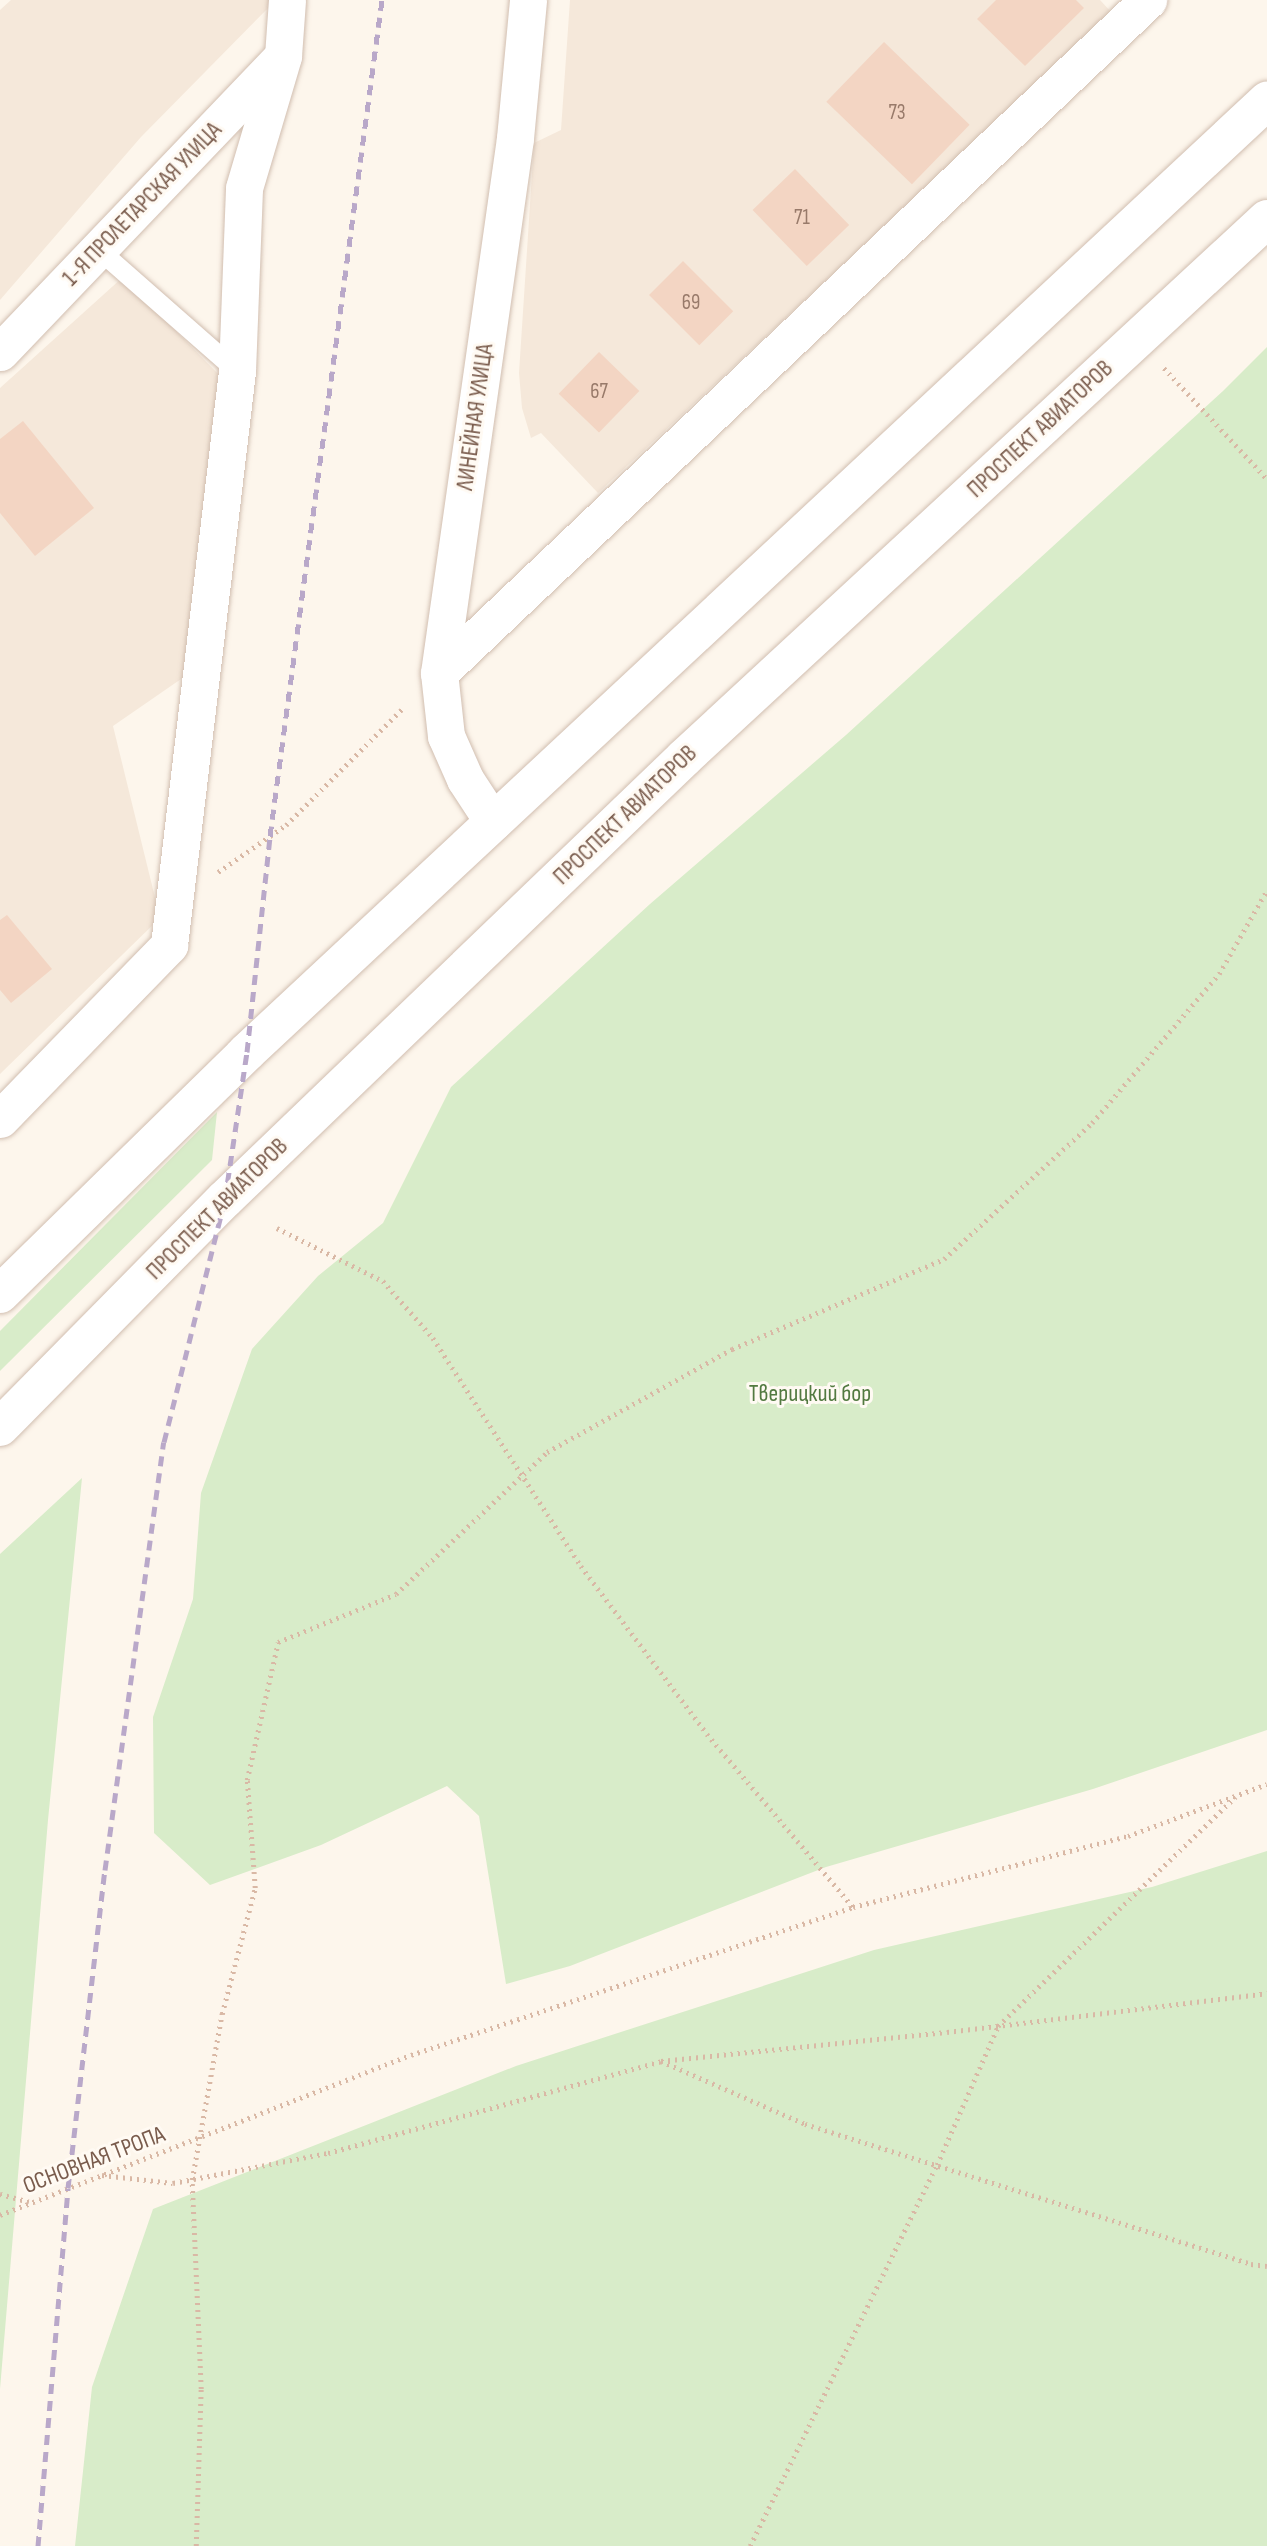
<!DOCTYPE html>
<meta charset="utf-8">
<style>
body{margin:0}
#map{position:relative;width:1267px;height:2546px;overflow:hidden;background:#fdf6ec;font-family:"Sofia Sans Condensed",sans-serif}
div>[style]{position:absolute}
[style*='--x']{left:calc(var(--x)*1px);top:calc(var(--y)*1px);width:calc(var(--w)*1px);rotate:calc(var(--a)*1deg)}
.residential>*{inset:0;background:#f5e8da}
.green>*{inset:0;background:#d8ecc9}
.building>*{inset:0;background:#f3d5c3;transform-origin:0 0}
.path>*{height:4.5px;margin-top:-2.25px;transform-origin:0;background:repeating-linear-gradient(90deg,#d9b8a5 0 2px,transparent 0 7px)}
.roads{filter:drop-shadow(0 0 2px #d1beb0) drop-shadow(0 0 2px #d1beb0)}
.service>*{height:19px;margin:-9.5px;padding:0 9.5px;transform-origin:9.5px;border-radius:9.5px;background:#fff}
.minor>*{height:37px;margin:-18.5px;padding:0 18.5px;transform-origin:18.5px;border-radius:18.5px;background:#fff}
.secondary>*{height:38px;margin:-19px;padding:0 19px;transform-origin:19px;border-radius:19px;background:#fff}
.rail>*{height:5px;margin-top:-2.5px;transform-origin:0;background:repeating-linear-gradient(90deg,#b9a8c9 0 10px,transparent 0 17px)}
span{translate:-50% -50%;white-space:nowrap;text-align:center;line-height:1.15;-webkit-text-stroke:6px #fffaf3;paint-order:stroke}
.number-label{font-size:21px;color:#987a6a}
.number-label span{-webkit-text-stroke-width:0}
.street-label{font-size:24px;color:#7a5c4d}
.park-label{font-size:24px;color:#537a41}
</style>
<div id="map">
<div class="residential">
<div style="clip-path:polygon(11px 0,276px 0,141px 137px,0 300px,0 10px)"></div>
<div style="clip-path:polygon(570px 0,1100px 0,1112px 13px,598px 493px,541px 433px,531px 438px,522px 408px,519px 373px,534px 143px,561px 130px)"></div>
<div style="clip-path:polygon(123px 277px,224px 380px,197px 668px,113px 726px,160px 918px,0 1074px,0 388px)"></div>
</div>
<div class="green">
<div style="clip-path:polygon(1267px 347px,1267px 1730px,1093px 1789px,826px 1867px,570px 1966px,506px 1984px,479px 1816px,447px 1786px,321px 1845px,210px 1885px,154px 1833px,153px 1717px,193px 1599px,201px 1493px,252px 1349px,318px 1276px,383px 1223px,451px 1087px,650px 904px,846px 735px,1223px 391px)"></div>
<div style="clip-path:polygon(217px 1112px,212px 1160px,0 1371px,0 1331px)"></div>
<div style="clip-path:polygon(82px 1478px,48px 1820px,0 2389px,0 1554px)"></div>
<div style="clip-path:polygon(1267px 1851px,1267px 2546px,75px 2546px,92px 2387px,153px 2209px,516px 2066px,874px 1950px,1152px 1887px)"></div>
</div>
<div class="building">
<div style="clip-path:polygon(996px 0,1076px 0,1084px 8px,1025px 66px,977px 19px)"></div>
<div style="left:884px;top:42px;width:119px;height:83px;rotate:44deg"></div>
<div style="left:795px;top:169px;width:78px;height:59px;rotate:46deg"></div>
<div style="left:683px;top:261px;width:71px;height:48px;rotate:45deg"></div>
<div style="left:599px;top:352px;width:56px;height:58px;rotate:44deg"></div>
<div style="clip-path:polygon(23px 421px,94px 508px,35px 556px,0 513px,0 439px)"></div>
<div style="clip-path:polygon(7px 915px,52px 969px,11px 1003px,0 990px,0 920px)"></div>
</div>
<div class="path">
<div style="--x:1164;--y:368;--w:151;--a:47.1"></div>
<div style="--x:218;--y:872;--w:83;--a:-34.7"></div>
<div style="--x:286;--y:825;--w:164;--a:-45"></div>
<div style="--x:277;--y:1228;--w:119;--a:26.6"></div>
<div style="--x:383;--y:1281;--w:76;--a:48.7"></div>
<div style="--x:433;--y:1338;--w:272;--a:57"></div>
<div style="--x:581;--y:1566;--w:210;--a:53.1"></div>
<div style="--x:707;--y:1734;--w:226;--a:49.8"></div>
<div style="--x:661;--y:2061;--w:157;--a:23.6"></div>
<div style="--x:805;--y:2124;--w:467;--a:17.4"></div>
<div style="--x:1251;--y:2264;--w:16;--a:7"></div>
<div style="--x:102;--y:2175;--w:71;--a:6.4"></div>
<div style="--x:173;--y:2183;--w:158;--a:-11"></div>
<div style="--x:328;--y:2153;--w:345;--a:-15.4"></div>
<div style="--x:661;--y:2061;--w:287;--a:-5.8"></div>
<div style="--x:947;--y:2032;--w:322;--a:-6.9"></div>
<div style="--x:0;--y:2194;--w:30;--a:15"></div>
<div style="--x:0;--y:2215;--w:441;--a:-21.3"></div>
<div style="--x:411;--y:2055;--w:466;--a:-18.5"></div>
<div style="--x:853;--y:1907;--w:284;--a:-14.5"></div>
<div style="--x:1128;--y:1836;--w:148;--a:-20.5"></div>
<div style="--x:196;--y:2546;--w:157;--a:-88.2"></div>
<div style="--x:201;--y:2389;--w:209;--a:-92.5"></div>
<div style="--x:192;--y:2180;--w:169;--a:-79.8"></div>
<div style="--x:222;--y:2014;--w:130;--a:-75.3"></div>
<div style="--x:255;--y:1888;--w:108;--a:-94.2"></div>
<div style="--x:247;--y:1780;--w:141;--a:-77.3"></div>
<div style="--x:278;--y:1642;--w:127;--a:-22.1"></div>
<div style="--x:396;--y:1594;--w:207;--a:-43.2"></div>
<div style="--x:547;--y:1452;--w:212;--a:-29.1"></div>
<div style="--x:732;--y:1349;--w:230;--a:-23"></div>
<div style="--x:944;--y:1259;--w:201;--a:-42.6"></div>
<div style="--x:1092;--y:1123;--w:196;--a:-49.6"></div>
<div style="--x:1219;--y:974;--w:97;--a:-60.3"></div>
<div style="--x:750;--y:2546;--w:424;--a:-63.9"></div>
<div style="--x:937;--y:2165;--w:152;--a:-66.3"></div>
<div style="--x:998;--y:2026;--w:330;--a:-44"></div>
</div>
<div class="roads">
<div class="service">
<div style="--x:98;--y:249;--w:185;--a:41.3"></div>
</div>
<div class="minor">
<div style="--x:0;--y:352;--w:405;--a:-46.3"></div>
<div style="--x:439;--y:673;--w:978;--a:-43.51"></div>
<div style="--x:493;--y:822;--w:51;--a:-123.1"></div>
<div style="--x:465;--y:779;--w:47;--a:-113.8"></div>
<div style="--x:446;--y:736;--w:63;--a:-96.3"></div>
<div style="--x:439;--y:673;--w:540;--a:-81.91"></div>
<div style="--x:515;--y:138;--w:139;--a:-84.6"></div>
<div style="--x:0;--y:1119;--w:243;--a:-45.8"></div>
<div style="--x:169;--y:945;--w:578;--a:-83.24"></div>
<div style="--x:237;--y:371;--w:183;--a:-87.8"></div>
<div style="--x:244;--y:188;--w:138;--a:-73.5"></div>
<div style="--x:283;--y:56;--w:56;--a:-85.9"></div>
</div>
<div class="secondary">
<div style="--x:0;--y:1294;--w:346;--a:-44.4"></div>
<div style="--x:247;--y:1052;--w:1395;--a:-43"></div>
<div style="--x:0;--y:1427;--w:320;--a:-45.4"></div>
<div style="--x:225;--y:1199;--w:637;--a:-43.85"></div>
<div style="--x:684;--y:758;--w:794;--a:-42.75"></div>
</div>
</div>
<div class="rail">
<div style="--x:38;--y:2546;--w:359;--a:-85.2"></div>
<div style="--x:68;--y:2188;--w:320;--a:-83.4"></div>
<div style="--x:105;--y:1870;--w:432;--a:-82.2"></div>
<div style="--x:164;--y:1442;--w:251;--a:-75.9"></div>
<div style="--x:225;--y:1199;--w:149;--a:-81.5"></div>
<div style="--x:247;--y:1052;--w:217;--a:-83.9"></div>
<div style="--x:270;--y:836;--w:843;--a:-82.37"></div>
</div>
<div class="number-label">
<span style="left:897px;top:113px">73</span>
<span style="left:802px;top:218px">71</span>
<span style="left:691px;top:303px">69</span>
<span style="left:599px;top:392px">67</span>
</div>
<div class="street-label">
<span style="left:142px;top:204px;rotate:-46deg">1-Я ПРОЛЕТАРСКАЯ УЛИЦА</span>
<span style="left:475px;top:417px;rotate:-82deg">ЛИНЕЙНАЯ УЛИЦА</span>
<span style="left:1040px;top:429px;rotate:-43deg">ПРОСПЕКТ АВИАТОРОВ</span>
<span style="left:625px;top:815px;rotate:-44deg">ПРОСПЕКТ АВИАТОРОВ</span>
<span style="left:217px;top:1209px;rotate:-45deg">ПРОСПЕКТ АВИАТОРОВ</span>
<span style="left:94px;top:2160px;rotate:-21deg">ОСНОВНАЯ ТРОПА</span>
</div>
<div class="park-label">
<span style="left:810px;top:1394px">Тверицкий бор</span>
</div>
</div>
